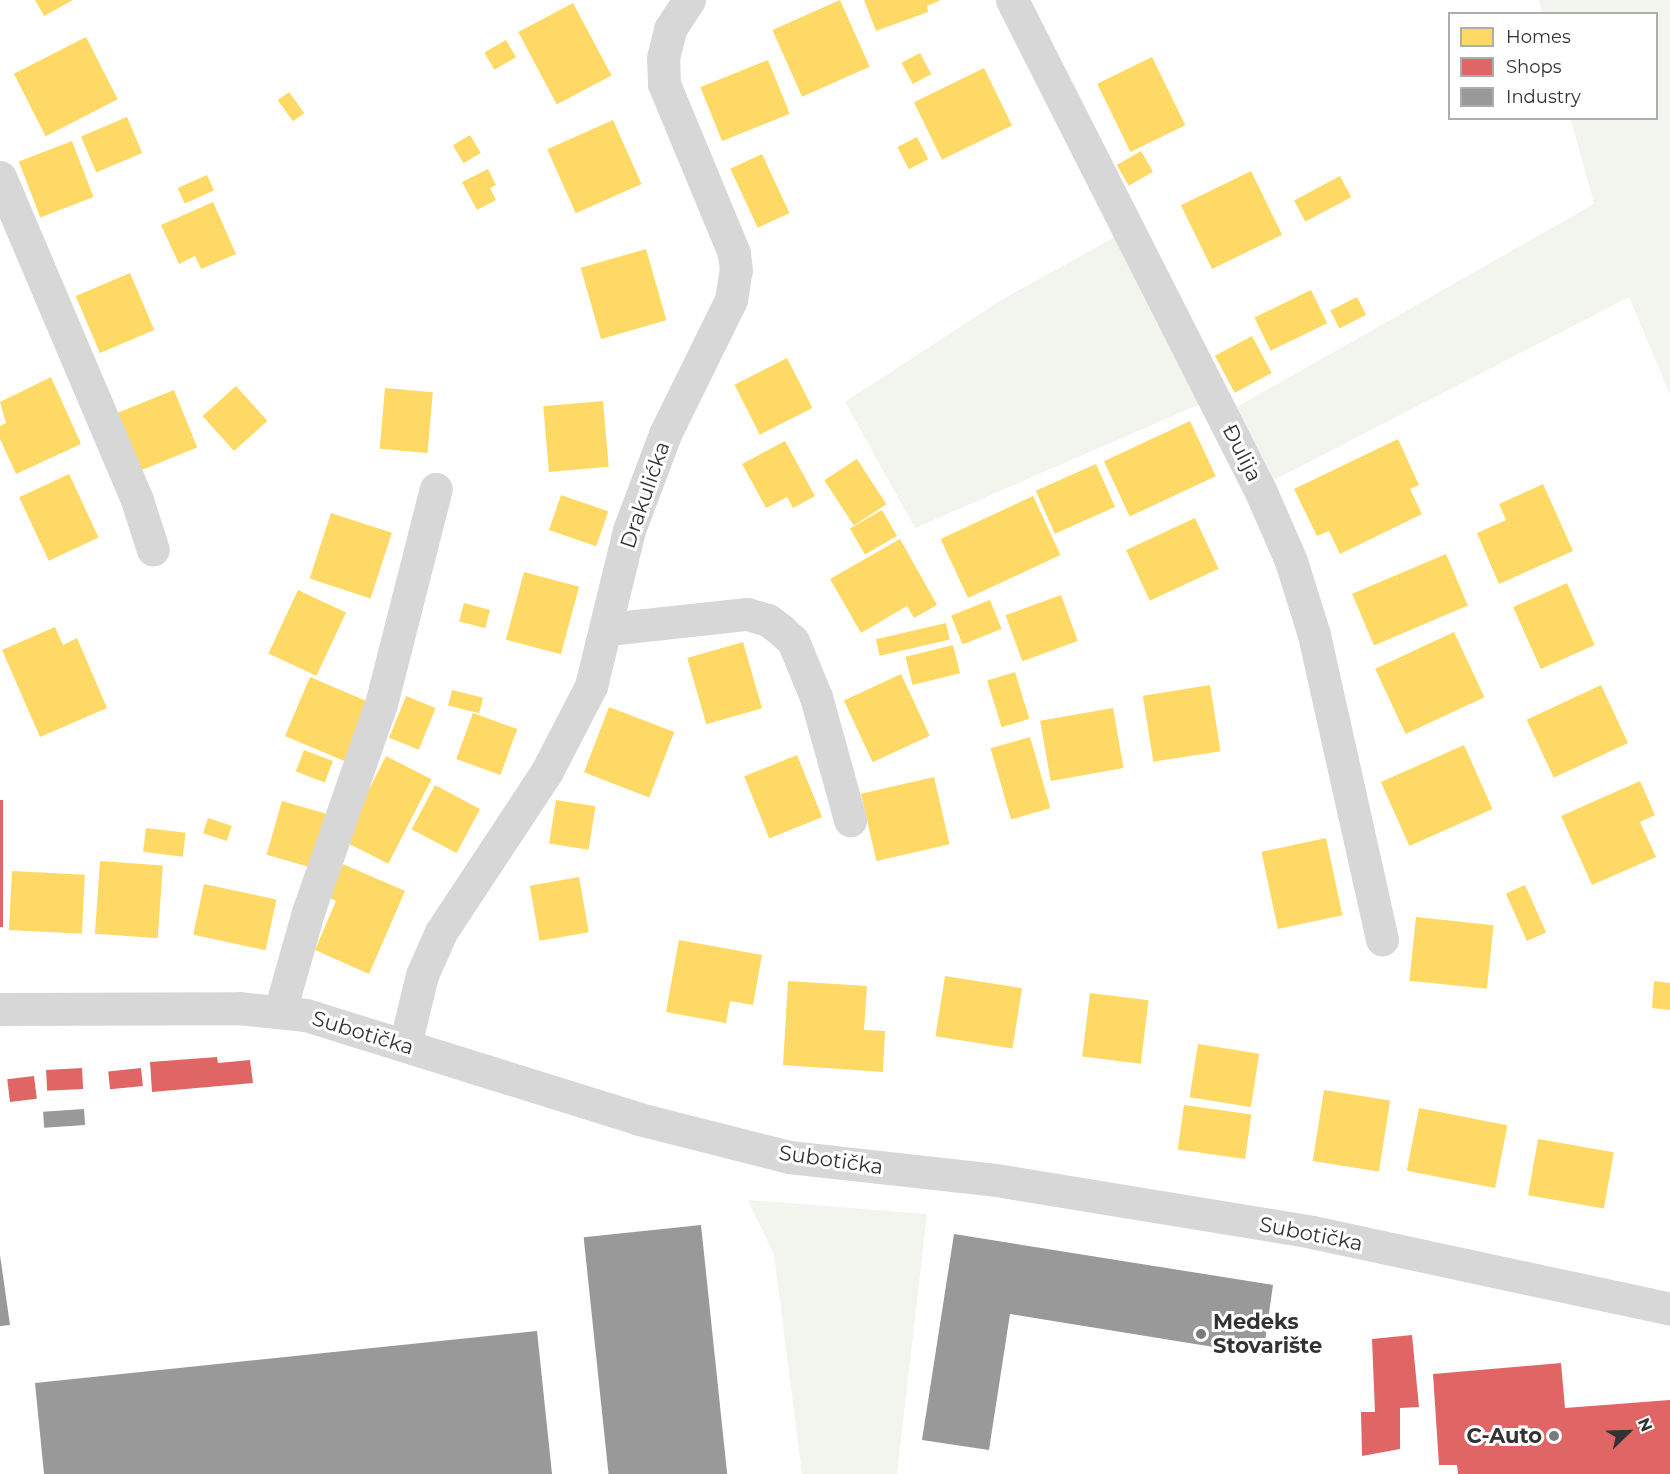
<!DOCTYPE html>
<meta charset="utf-8">
<style>
body{margin:0}
#map{position:relative;width:1670px;height:1474px;overflow:hidden;background:#fff;font-family:Montserrat,sans-serif}
div>[style]{position:absolute}
[style*='--x']{left:calc(var(--x)*1px);top:calc(var(--y)*1px);width:calc(var(--w)*1px);rotate:calc(var(--a)*1deg)}
.green>*{inset:0;background:#f1f5ed}
.homes>*{inset:0;background:#ffd966;transform-origin:0 0}
.shops>*{inset:0;background:#e06666;transform-origin:0 0}
.industry>*{inset:0;background:#999;transform-origin:0 0}
.minor>*{height:33px;margin:-16.5px;padding:0 16.5px;transform-origin:16.5px;border-radius:16.5px;background:#d7d7d7}
.dots>*{width:16px;height:16px;translate:-50% -50%;box-sizing:border-box;border:3px solid #fff;border-radius:50%}
span{translate:-50% -50%;white-space:nowrap;text-align:center;line-height:1.15;-webkit-text-stroke:6px #fff;paint-order:stroke}
.street-label{font-size:21px;color:#333}
.poi-label{font-size:21px;color:#333;font-weight:700}
.left{translate:0 -50%;text-align:left}
.right{translate:-100% -50%;text-align:right}
.legend{position:absolute;left:1448px;top:12px;width:210px;height:108px;box-sizing:border-box;background:#fff;border:2px solid #adadad;margin:0;padding:8px 10px;list-style:none;font-size:18px;color:#333}
.legend li{display:flex;align-items:center;gap:12px;height:30px}
.legend b{width:30px;border:2px solid #adadad}
.north{position:absolute;left:1598px;top:1402px;width:60px;height:60px;-webkit-text-stroke:4px #fff;paint-order:stroke;rotate:67deg;font-size:16px;font-weight:700;line-height:24px;text-align:center;color:#333}
.north::after{content:'';display:block;margin:auto;width:21px;height:27px;background:#333;clip-path:polygon(50% 0,100% 100%,50% 72%,0 100%)}
</style>
<div id="map">
<div class="green">
<div style="clip-path:polygon(1539px 0,1670px 0,1670px 395px,1629px 297px,1274px 480px,1237px 407px,1594px 204px,1571px 119px,1656px 118px,1656px 14px,1542px 13px)"></div>
<div style="clip-path:polygon(1115px 237px,1200px 404px,915px 528px,845px 402px,1001px 300px)"></div>
<div style="clip-path:polygon(748px 1200px,927px 1214px,897px 1474px,802px 1474px,774px 1255px)"></div>
</div>
<div class="homes">
<div style="clip-path:polygon(35px 0,73px 0,44px 16px)"></div>
<div style="left:840px;top:0;width:73px;height:74px;rotate:66deg"></div>
<div style="clip-path:polygon(864px 0,941px 0,927px 6px,928px 12px,876px 31px)"></div>
<div style="left:573px;top:3px;width:82px;height:62px;rotate:62deg"></div>
<div style="left:86px;top:37px;width:70px;height:81px;rotate:63deg"></div>
<div style="left:506px;top:40px;width:20px;height:25px;rotate:60deg"></div>
<div style="left:920px;top:53px;width:24px;height:21px;rotate:62deg"></div>
<div style="left:1152px;top:57px;width:76px;height:61px;rotate:64deg"></div>
<div style="left:768px;top:60px;width:58px;height:73px;rotate:68deg"></div>
<div style="left:984px;top:68px;width:64px;height:78px;rotate:64deg"></div>
<div style="left:289px;top:92px;width:26px;height:14px;rotate:54deg"></div>
<div style="left:127px;top:117px;width:39px;height:50px;rotate:67deg"></div>
<div style="left:613px;top:120px;width:70px;height:72px;rotate:66deg"></div>
<div style="left:470px;top:135px;width:21px;height:20px;rotate:59deg"></div>
<div style="left:917px;top:137px;width:25px;height:22px;rotate:63deg"></div>
<div style="left:72px;top:141px;width:60px;height:57px;rotate:69deg"></div>
<div style="left:1141px;top:151px;width:24px;height:28px;rotate:60deg"></div>
<div style="left:762px;top:154px;width:65px;height:35px;rotate:65deg"></div>
<div style="clip-path:polygon(488px 169px,496px 185px,490px 188px,496px 200px,477px 210px,462px 182px)"></div>
<div style="left:1251px;top:171px;width:71px;height:78px;rotate:64deg"></div>
<div style="left:207px;top:175px;width:17px;height:32px;rotate:66deg"></div>
<div style="left:1340px;top:176px;width:24px;height:52px;rotate:62deg"></div>
<div style="clip-path:polygon(213px 202px,236px 254px,201px 269px,195px 256px,179px 264px,161px 225px)"></div>
<div style="left:646px;top:249px;width:74px;height:68px;rotate:74deg"></div>
<div style="left:130px;top:273px;width:62px;height:59px;rotate:67deg"></div>
<div style="left:1311px;top:290px;width:37px;height:63px;rotate:64deg"></div>
<div style="left:1357px;top:297px;width:20px;height:30px;rotate:63deg"></div>
<div style="left:1252px;top:336px;width:42px;height:42px;rotate:62deg"></div>
<div style="left:787px;top:358px;width:56px;height:59px;rotate:63deg"></div>
<div style="clip-path:polygon(51px 377px,81px 444px,16px 474px,0 439px,0 426px,6px 423px,0 402px)"></div>
<div style="left:236px;top:386px;width:47px;height:45px;rotate:48deg"></div>
<div style="left:385px;top:388px;width:48px;height:61px;rotate:5deg"></div>
<div style="left:174px;top:390px;width:62px;height:62px;rotate:68deg"></div>
<div style="left:603px;top:401px;width:66px;height:60px;rotate:85deg"></div>
<div style="left:1190px;top:421px;width:61px;height:95px;rotate:65deg"></div>
<div style="clip-path:polygon(1398px 439px,1419px 485px,1410px 489px,1422px 514px,1340px 554px,1329px 531px,1317px 536px,1294px 489px)"></div>
<div style="clip-path:polygon(785px 441px,815px 496px,793px 508px,787px 497px,766px 508px,742px 464px)"></div>
<div style="left:857px;top:459px;width:54px;height:39px;rotate:57deg"></div>
<div style="left:1096px;top:464px;width:47px;height:66px;rotate:66deg"></div>
<div style="left:69px;top:474px;width:70px;height:55px;rotate:65deg"></div>
<div style="clip-path:polygon(1543px 484px,1573px 551px,1499px 584px,1477px 533px,1506px 520px,1499px 504px)"></div>
<div style="left:561px;top:495px;width:50px;height:37px;rotate:19deg"></div>
<div style="left:1033px;top:496px;width:65px;height:102px;rotate:65deg"></div>
<div style="left:882px;top:510px;width:30px;height:37px;rotate:60deg"></div>
<div style="left:331px;top:513px;width:64px;height:69px;rotate:18deg"></div>
<div style="left:1195px;top:518px;width:56px;height:76px;rotate:65deg"></div>
<div style="clip-path:polygon(900px 539px,937px 605px,914px 618px,907px 606px,861px 633px,830px 579px)"></div>
<div style="left:1446px;top:554px;width:56px;height:102px;rotate:67deg"></div>
<div style="left:524px;top:572px;width:57px;height:70px;rotate:15deg"></div>
<div style="left:1567px;top:583px;width:68px;height:59px;rotate:66deg"></div>
<div style="left:298px;top:590px;width:53px;height:70px;rotate:25deg"></div>
<div style="left:1061px;top:595px;width:49px;height:59px;rotate:70deg"></div>
<div style="left:990px;top:600px;width:31px;height:42px;rotate:68deg"></div>
<div style="left:464px;top:603px;width:27px;height:19px;rotate:15deg"></div>
<div style="left:946px;top:623px;width:17px;height:72px;rotate:77deg"></div>
<div style="clip-path:polygon(55px 627px,63px 645px,77px 638px,107px 708px,40px 737px,2px 650px)"></div>
<div style="left:1454px;top:632px;width:72px;height:87px;rotate:65deg"></div>
<div style="left:743px;top:642px;width:69px;height:58px;rotate:74deg"></div>
<div style="left:953px;top:645px;width:29px;height:49px;rotate:76deg"></div>
<div style="left:1015px;top:672px;width:49px;height:29px;rotate:73deg"></div>
<div style="left:901px;top:674px;width:68px;height:63px;rotate:65deg"></div>
<div style="left:310px;top:677px;width:67px;height:64px;rotate:23deg"></div>
<div style="left:1210px;top:685px;width:67px;height:68px;rotate:81deg"></div>
<div style="left:1601px;top:685px;width:64px;height:82px;rotate:65deg"></div>
<div style="left:452px;top:690px;width:32px;height:16px;rotate:14deg"></div>
<div style="left:406px;top:696px;width:32px;height:45px;rotate:22deg"></div>
<div style="left:609px;top:707px;width:70px;height:70px;rotate:21deg"></div>
<div style="left:1113px;top:708px;width:61px;height:74px;rotate:80deg"></div>
<div style="left:473px;top:713px;width:47px;height:49px;rotate:20deg"></div>
<div style="left:1030px;top:737px;width:74px;height:41px;rotate:74deg"></div>
<div style="left:1464px;top:745px;width:70px;height:91px;rotate:66deg"></div>
<div style="left:304px;top:750px;width:31px;height:23px;rotate:21deg"></div>
<div style="left:797px;top:755px;width:67px;height:57px;rotate:68deg"></div>
<div style="left:386px;top:756px;width:51px;height:95px;rotate:27deg"></div>
<div style="left:934px;top:777px;width:69px;height:75px;rotate:77deg"></div>
<div style="clip-path:polygon(1640px 781px,1655px 815px,1640px 822px,1656px 857px,1592px 885px,1561px 816px)"></div>
<div style="left:435px;top:785px;width:51px;height:50px;rotate:28deg"></div>
<div style="left:556px;top:800px;width:40px;height:44px;rotate:9deg"></div>
<div style="left:282px;top:801px;width:48px;height:56px;rotate:16deg"></div>
<div style="left:208px;top:818px;width:25px;height:16px;rotate:18deg"></div>
<div style="left:146px;top:828px;width:40px;height:24px;rotate:7deg"></div>
<div style="left:1326px;top:838px;width:79px;height:66px;rotate:78deg"></div>
<div style="left:100px;top:861px;width:63px;height:73px;rotate:4deg"></div>
<div style="clip-path:polygon(343px 864px,405px 891px,369px 974px,315px 950px,336px 901px,328px 897px)"></div>
<div style="left:12px;top:871px;width:73px;height:59px;rotate:3deg"></div>
<div style="left:579px;top:877px;width:56px;height:50px;rotate:80deg"></div>
<div style="left:204px;top:884px;width:74px;height:52px;rotate:12deg"></div>
<div style="left:1525px;top:885px;width:52px;height:21px;rotate:66deg"></div>
<div style="left:1416px;top:917px;width:78px;height:64px;rotate:6deg"></div>
<div style="clip-path:polygon(679px 940px,762px 955px,753px 1005px,730px 1001px,726px 1023px,666px 1012px)"></div>
<div style="left:945px;top:976px;width:78px;height:61px;rotate:9deg"></div>
<div style="clip-path:polygon(788px 981px,867px 986px,864px 1030px,885px 1031px,883px 1072px,783px 1065px)"></div>
<div style="clip-path:polygon(1654px 981px,1670px 983px,1670px 1010px,1652px 1008px)"></div>
<div style="left:1090px;top:993px;width:59px;height:64px;rotate:7deg"></div>
<div style="left:1198px;top:1044px;width:62px;height:54px;rotate:9deg"></div>
<div style="left:1324px;top:1090px;width:67px;height:72px;rotate:9deg"></div>
<div style="left:1184px;top:1105px;width:68px;height:45px;rotate:8deg"></div>
<div style="left:1419px;top:1108px;width:90px;height:64px;rotate:11deg"></div>
<div style="left:1538px;top:1139px;width:77px;height:57px;rotate:10deg"></div>
</div>
<div class="shops">
<div style="left:0;top:800px;width:3px;height:127px"></div>
<div style="clip-path:polygon(217px 1057px,218px 1063px,250px 1060px,253px 1083px,152px 1092px,150px 1062px)"></div>
<div style="left:82px;top:1068px;width:21px;height:36px;rotate:87deg"></div>
<div style="left:141px;top:1068px;width:18px;height:33px;rotate:84deg"></div>
<div style="left:34px;top:1076px;width:23px;height:27px;rotate:83deg"></div>
<div style="clip-path:polygon(1412px 1335px,1419px 1407px,1400px 1408px,1400px 1449px,1362px 1456px,1361px 1412px,1375px 1412px,1372px 1339px)"></div>
<div style="clip-path:polygon(1561px 1363px,1565px 1408px,1670px 1400px,1670px 1474px,1458px 1474px,1457px 1465px,1439px 1465px,1433px 1374px)"></div>
</div>
<div class="industry">
<div style="left:84px;top:1109px;width:16px;height:41px;rotate:86deg"></div>
<div style="left:701px;top:1225px;width:251px;height:118px;rotate:84deg"></div>
<div style="clip-path:polygon(954px 1234px,1273px 1285px,1263px 1355px,1010px 1314px,989px 1450px,922px 1440px)"></div>
<div style="clip-path:polygon(0 1255px,10px 1325px,0 1326px)"></div>
<div style="clip-path:polygon(537px 1331px,552px 1474px,44px 1474px,35px 1383px)"></div>
</div>
<div class="minor">
<div style="--x:1012;--y:0;--w:551;--a:63.16"></div>
<div style="--x:1261;--y:492;--w:75;--a:66.5"></div>
<div style="--x:1291;--y:561;--w:77;--a:72.7"></div>
<div style="--x:1314;--y:635;--w:312;--a:77.4"></div>
<div style="--x:0;--y:177;--w:351;--a:67"></div>
<div style="--x:137;--y:500;--w:52;--a:72.3"></div>
<div style="--x:608;--y:629;--w:140;--a:-6.2"></div>
<div style="--x:747;--y:614;--w:22;--a:16"></div>
<div style="--x:768;--y:620;--w:16;--a:38"></div>
<div style="--x:781;--y:630;--w:16;--a:43"></div>
<div style="--x:793;--y:641;--w:61;--a:67.7"></div>
<div style="--x:816;--y:697;--w:128;--a:74.5"></div>
<div style="--x:0;--y:1009;--w:238;--a:-0.2"></div>
<div style="--x:238;--y:1008;--w:68;--a:5.9"></div>
<div style="--x:306;--y:1015;--w:349;--a:17.3"></div>
<div style="--x:639;--y:1119;--w:155;--a:14.2"></div>
<div style="--x:789;--y:1157;--w:208;--a:6.3"></div>
<div style="--x:996;--y:1180;--w:320;--a:9.3"></div>
<div style="--x:1312;--y:1232;--w:366;--a:12.1"></div>
<div style="--x:280;--y:1011;--w:103;--a:-74.2"></div>
<div style="--x:308;--y:912;--w:220;--a:-70.7"></div>
<div style="--x:381;--y:704;--w:222;--a:-75.7"></div>
<div style="--x:405;--y:1045;--w:72;--a:-76.3"></div>
<div style="--x:422;--y:975;--w:47;--a:-66.2"></div>
<div style="--x:441;--y:932;--w:193;--a:-56.6"></div>
<div style="--x:547;--y:771;--w:96;--a:-62.6"></div>
<div style="--x:591;--y:686;--w:161;--a:-76.3"></div>
<div style="--x:629;--y:530;--w:103;--a:-69.4"></div>
<div style="--x:665;--y:434;--w:149;--a:-63.8"></div>
<div style="--x:731;--y:300;--w:30;--a:-81"></div>
<div style="--x:736;--y:270;--w:17;--a:-97"></div>
<div style="--x:734;--y:253;--w:183;--a:-112.5"></div>
<div style="--x:664;--y:84;--w:26;--a:-92"></div>
<div style="--x:663;--y:58;--w:30;--a:-76"></div>
<div style="--x:670;--y:29;--w:35;--a:-57"></div>
</div>
<div class="dots">
<div style="left:1201px;top:1334px;background:#7a7a7a"></div>
<div style="left:1554px;top:1436px;background:#7a7a7a"></div>
</div>
<div class="street-label">
<span style="left:1242px;top:453px;rotate:63deg">Đulija</span>
<span style="left:645px;top:495px;rotate:-71deg">Drakulićka</span>
<span style="left:363px;top:1033px;rotate:17deg">Subotička</span>
<span style="left:831px;top:1160px;rotate:8deg">Subotička</span>
<span style="left:1311px;top:1234px;rotate:11deg">Subotička</span>
</div>
<div class="poi-label">
<span class="left" style="left:1213px;top:1334px">Medeks<br>Stovarište</span>
<span class="right" style="left:1542px;top:1436px">C-Auto</span>
</div>
<ul class="legend">
<li><b style="height:16px;background:#ffd966"></b>Homes</li>
<li><b style="height:16px;background:#e06666"></b>Shops</li>
<li><b style="height:16px;background:#999"></b>Industry</li>
</ul>
<div class="north">N</div>
</div>
